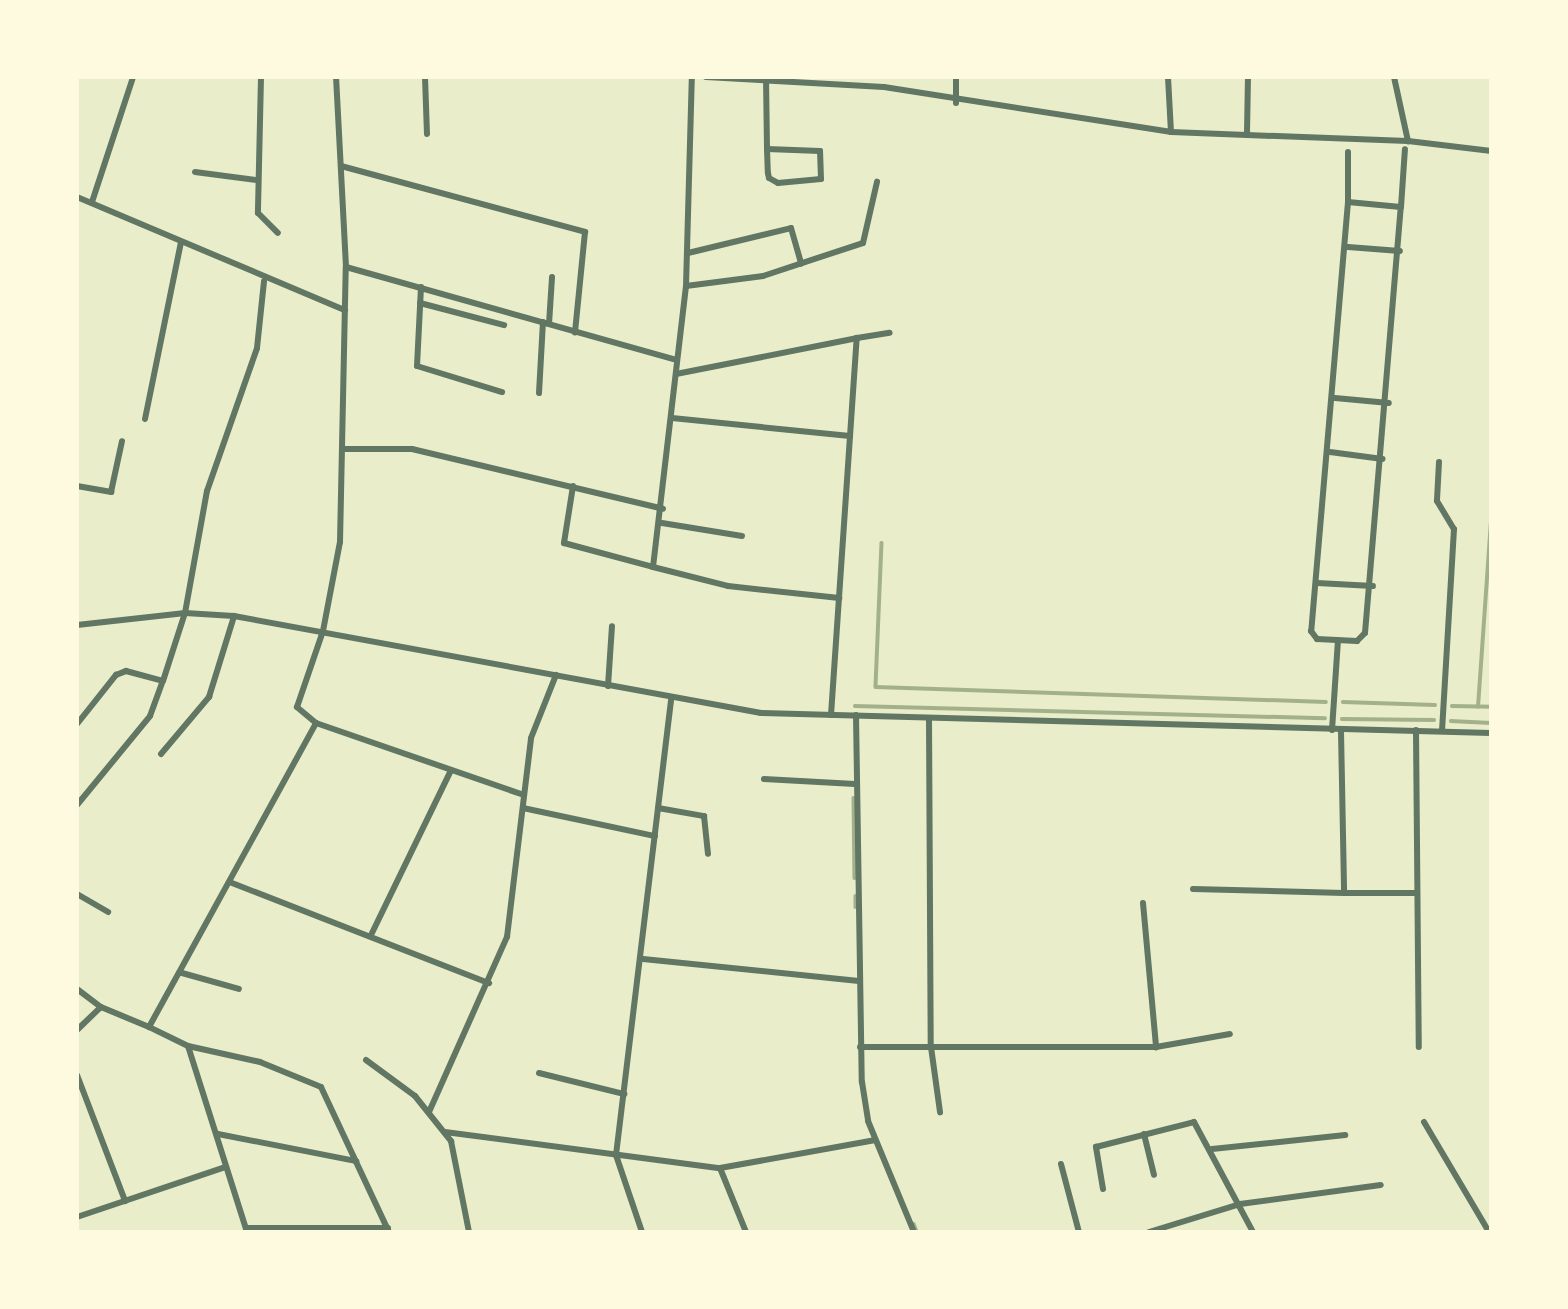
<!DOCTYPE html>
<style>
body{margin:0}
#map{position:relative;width:1568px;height:1309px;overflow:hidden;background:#e9edc9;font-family:"Source Sans 3",sans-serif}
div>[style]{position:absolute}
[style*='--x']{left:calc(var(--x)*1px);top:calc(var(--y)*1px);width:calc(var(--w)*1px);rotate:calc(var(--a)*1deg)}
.stream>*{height:3.5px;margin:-1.75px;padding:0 1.75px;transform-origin:1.75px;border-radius:1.75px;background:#a3b18a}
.minor>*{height:6px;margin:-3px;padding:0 3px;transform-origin:3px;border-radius:3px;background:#617663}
span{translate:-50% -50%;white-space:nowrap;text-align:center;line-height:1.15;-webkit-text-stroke:7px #fefae0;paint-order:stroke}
.frame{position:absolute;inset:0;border:79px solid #fefae0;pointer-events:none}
</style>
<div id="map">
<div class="stream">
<div style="--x:882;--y:543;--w:144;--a:92.4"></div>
<div style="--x:876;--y:687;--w:450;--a:1.9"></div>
<div style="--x:1343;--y:702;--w:92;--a:1.9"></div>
<div style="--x:855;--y:706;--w:470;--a:1.5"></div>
<div style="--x:1452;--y:706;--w:39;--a:1"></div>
<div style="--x:1478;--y:707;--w:186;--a:-86"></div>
<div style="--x:1342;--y:719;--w:92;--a:0.6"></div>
<div style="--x:1451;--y:721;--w:40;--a:2.9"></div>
<div style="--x:854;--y:798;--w:80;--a:89.3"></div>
<div style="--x:856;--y:896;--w:11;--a:90"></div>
<div style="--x:914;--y:1224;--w:9;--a:69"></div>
</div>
<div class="minor">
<div style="--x:261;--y:77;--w:136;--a:91.3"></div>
<div style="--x:258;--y:213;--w:28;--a:45"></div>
<div style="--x:425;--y:77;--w:57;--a:88"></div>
<div style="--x:706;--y:77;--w:178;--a:3.2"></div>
<div style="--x:884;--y:87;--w:291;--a:8.9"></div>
<div style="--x:1171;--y:132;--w:237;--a:2.2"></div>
<div style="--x:1408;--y:141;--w:84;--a:6.9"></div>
<div style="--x:766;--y:77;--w:72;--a:89.2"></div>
<div style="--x:767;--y:149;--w:24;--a:88"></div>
<div style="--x:768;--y:173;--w:5;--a:79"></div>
<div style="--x:769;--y:178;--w:10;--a:29"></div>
<div style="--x:778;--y:183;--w:43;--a:-5.3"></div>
<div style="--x:821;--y:179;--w:28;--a:-92"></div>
<div style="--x:820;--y:151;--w:53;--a:-177.8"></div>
<div style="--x:956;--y:77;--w:26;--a:90"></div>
<div style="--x:1168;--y:77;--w:55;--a:86.9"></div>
<div style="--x:1394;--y:77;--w:66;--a:77.7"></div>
<div style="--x:1247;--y:133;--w:56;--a:-89"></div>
<div style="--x:1348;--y:152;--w:50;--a:90"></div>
<div style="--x:1348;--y:202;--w:53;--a:5.4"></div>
<div style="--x:1401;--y:207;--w:58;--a:-86.1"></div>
<div style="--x:341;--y:166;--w:253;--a:15.1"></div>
<div style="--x:585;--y:232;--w:101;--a:95.7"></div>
<div style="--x:195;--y:172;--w:63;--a:7.4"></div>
<div style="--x:77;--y:197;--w:291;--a:22.9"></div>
<div style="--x:92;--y:202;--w:132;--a:-71.8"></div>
<div style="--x:1348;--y:202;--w:431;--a:94.9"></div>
<div style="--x:1311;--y:631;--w:10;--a:53"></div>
<div style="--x:1317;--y:639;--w:40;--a:2.9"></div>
<div style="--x:1357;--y:641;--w:11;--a:-45"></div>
<div style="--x:1365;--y:633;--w:428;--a:-85.2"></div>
<div style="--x:1348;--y:247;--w:52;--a:4.4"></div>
<div style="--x:688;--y:253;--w:106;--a:-13.6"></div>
<div style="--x:791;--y:228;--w:37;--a:74"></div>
<div style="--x:346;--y:267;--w:343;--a:15.7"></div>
<div style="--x:686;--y:286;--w:78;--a:-7.4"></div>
<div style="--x:763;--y:276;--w:105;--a:-18.3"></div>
<div style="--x:863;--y:243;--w:63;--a:-77.1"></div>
<div style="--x:421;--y:287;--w:79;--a:92.9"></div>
<div style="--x:417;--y:366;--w:89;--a:17"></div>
<div style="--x:420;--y:303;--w:87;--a:14.7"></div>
<div style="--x:549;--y:324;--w:47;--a:-86.3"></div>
<div style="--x:676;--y:374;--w:185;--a:-11.2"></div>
<div style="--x:539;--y:393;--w:71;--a:-86.8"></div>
<div style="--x:1335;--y:398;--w:54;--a:5.3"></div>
<div style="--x:672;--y:418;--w:179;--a:5.8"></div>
<div style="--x:145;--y:419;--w:181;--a:-78.5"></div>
<div style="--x:342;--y:449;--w:70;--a:0"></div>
<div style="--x:412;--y:449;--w:258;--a:13.4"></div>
<div style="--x:1330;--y:452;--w:53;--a:7.5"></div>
<div style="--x:1439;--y:462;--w:39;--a:93"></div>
<div style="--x:1437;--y:501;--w:33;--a:59"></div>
<div style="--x:1454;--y:529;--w:202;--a:93.4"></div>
<div style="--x:77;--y:486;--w:35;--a:10"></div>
<div style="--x:111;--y:492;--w:52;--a:-77.8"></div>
<div style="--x:573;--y:486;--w:58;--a:99"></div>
<div style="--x:564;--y:543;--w:92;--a:15.1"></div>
<div style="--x:653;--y:567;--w:283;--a:-83.3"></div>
<div style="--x:686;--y:286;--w:209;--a:-88.4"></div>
<div style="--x:662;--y:523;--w:81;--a:9.2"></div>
<div style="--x:653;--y:567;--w:77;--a:14.2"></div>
<div style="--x:728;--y:586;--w:112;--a:6.2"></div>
<div style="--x:1317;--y:583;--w:56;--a:3.1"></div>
<div style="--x:77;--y:625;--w:109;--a:-6.3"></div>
<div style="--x:185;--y:613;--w:49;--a:3.5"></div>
<div style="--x:234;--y:616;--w:536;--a:10.43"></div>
<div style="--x:761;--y:713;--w:730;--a:1.57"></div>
<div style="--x:608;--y:686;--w:60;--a:-86.2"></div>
<div style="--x:831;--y:715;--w:378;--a:-86.1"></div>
<div style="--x:857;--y:338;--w:33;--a:-9"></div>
<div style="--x:856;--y:715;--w:367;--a:89.1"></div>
<div style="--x:862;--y:1082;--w:39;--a:81"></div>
<div style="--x:868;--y:1121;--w:120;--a:67.5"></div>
<div style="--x:929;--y:719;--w:328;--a:89.7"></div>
<div style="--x:931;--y:1047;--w:66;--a:82.1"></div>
<div style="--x:316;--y:723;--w:220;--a:19.1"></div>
<div style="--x:77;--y:724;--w:63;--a:-51.5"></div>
<div style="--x:116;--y:675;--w:11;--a:-22"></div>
<div style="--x:126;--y:671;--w:38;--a:15"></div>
<div style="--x:1332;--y:730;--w:90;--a:-86.2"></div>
<div style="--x:1416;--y:730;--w:317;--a:89.5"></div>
<div style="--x:1341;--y:731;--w:162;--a:88.9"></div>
<div style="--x:1344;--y:893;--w:72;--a:0"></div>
<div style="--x:161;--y:754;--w:75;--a:-49.9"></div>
<div style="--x:209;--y:697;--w:85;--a:-72.8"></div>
<div style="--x:764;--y:779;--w:91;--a:3.1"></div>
<div style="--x:77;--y:805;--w:115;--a:-50.6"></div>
<div style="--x:150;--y:716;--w:37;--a:-70"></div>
<div style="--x:163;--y:681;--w:71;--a:-72.1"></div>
<div style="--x:185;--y:613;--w:124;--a:-79.8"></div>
<div style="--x:207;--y:491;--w:151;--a:-70.7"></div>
<div style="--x:257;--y:348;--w:67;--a:-84"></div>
<div style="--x:523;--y:808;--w:135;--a:12"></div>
<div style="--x:658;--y:808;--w:47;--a:9.9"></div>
<div style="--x:704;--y:816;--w:38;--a:84"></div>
<div style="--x:232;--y:883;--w:276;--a:21.3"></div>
<div style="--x:1193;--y:889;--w:151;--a:1.5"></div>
<div style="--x:77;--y:894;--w:36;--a:30"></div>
<div style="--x:1143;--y:903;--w:145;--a:84.8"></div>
<div style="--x:372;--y:933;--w:181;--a:-64.1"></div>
<div style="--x:643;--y:959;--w:217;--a:5.8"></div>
<div style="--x:182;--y:973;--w:59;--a:15.7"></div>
<div style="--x:77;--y:989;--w:30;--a:37"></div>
<div style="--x:101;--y:1007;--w:52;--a:22.6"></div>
<div style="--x:77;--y:1030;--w:33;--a:-44"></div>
<div style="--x:188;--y:1046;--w:74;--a:12.5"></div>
<div style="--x:260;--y:1062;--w:66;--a:22.3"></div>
<div style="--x:321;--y:1087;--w:160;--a:64.9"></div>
<div style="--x:860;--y:1047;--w:296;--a:0"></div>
<div style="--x:1156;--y:1047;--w:75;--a:-10"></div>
<div style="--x:366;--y:1060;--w:61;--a:36.3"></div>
<div style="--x:415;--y:1096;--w:58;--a:51.3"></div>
<div style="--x:451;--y:1141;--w:93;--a:78.8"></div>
<div style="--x:539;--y:1073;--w:88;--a:13.9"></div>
<div style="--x:77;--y:1075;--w:135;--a:69.1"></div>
<div style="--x:429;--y:1112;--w:192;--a:-66"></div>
<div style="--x:507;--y:937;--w:200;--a:-83.1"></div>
<div style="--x:531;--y:738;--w:68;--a:-68.4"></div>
<div style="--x:1424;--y:1122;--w:128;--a:59.4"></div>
<div style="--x:445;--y:1132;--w:277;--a:7.5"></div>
<div style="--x:720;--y:1168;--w:158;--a:-10.2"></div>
<div style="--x:218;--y:1134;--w:141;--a:11.1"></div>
<div style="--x:1144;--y:1134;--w:42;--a:76.3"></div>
<div style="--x:1212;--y:1149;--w:134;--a:-6"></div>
<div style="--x:1061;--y:1164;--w:70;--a:75.2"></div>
<div style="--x:720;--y:1168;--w:69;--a:67.9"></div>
<div style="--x:1103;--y:1189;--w:43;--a:-99.5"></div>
<div style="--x:1096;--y:1147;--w:101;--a:-14.3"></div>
<div style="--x:1194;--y:1122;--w:125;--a:61.8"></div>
<div style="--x:77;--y:1217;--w:157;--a:-18.6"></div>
<div style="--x:246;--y:1228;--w:142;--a:0"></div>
<div style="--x:247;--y:1232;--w:195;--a:-107.6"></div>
<div style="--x:188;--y:1046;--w:43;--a:-154"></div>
<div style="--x:149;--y:1027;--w:347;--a:-61.2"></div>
<div style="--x:316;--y:723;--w:25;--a:-140"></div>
<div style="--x:297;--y:707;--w:80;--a:-71.1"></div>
<div style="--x:323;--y:631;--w:91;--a:-79.2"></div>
<div style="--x:340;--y:542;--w:275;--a:-88.8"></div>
<div style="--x:346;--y:267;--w:190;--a:-93"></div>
<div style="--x:642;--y:1232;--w:81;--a:-108.7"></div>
<div style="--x:616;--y:1155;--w:460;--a:-83.1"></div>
<div style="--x:1149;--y:1232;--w:95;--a:-17.1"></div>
<div style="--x:1240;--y:1204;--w:142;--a:-7.7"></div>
</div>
<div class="frame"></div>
</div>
